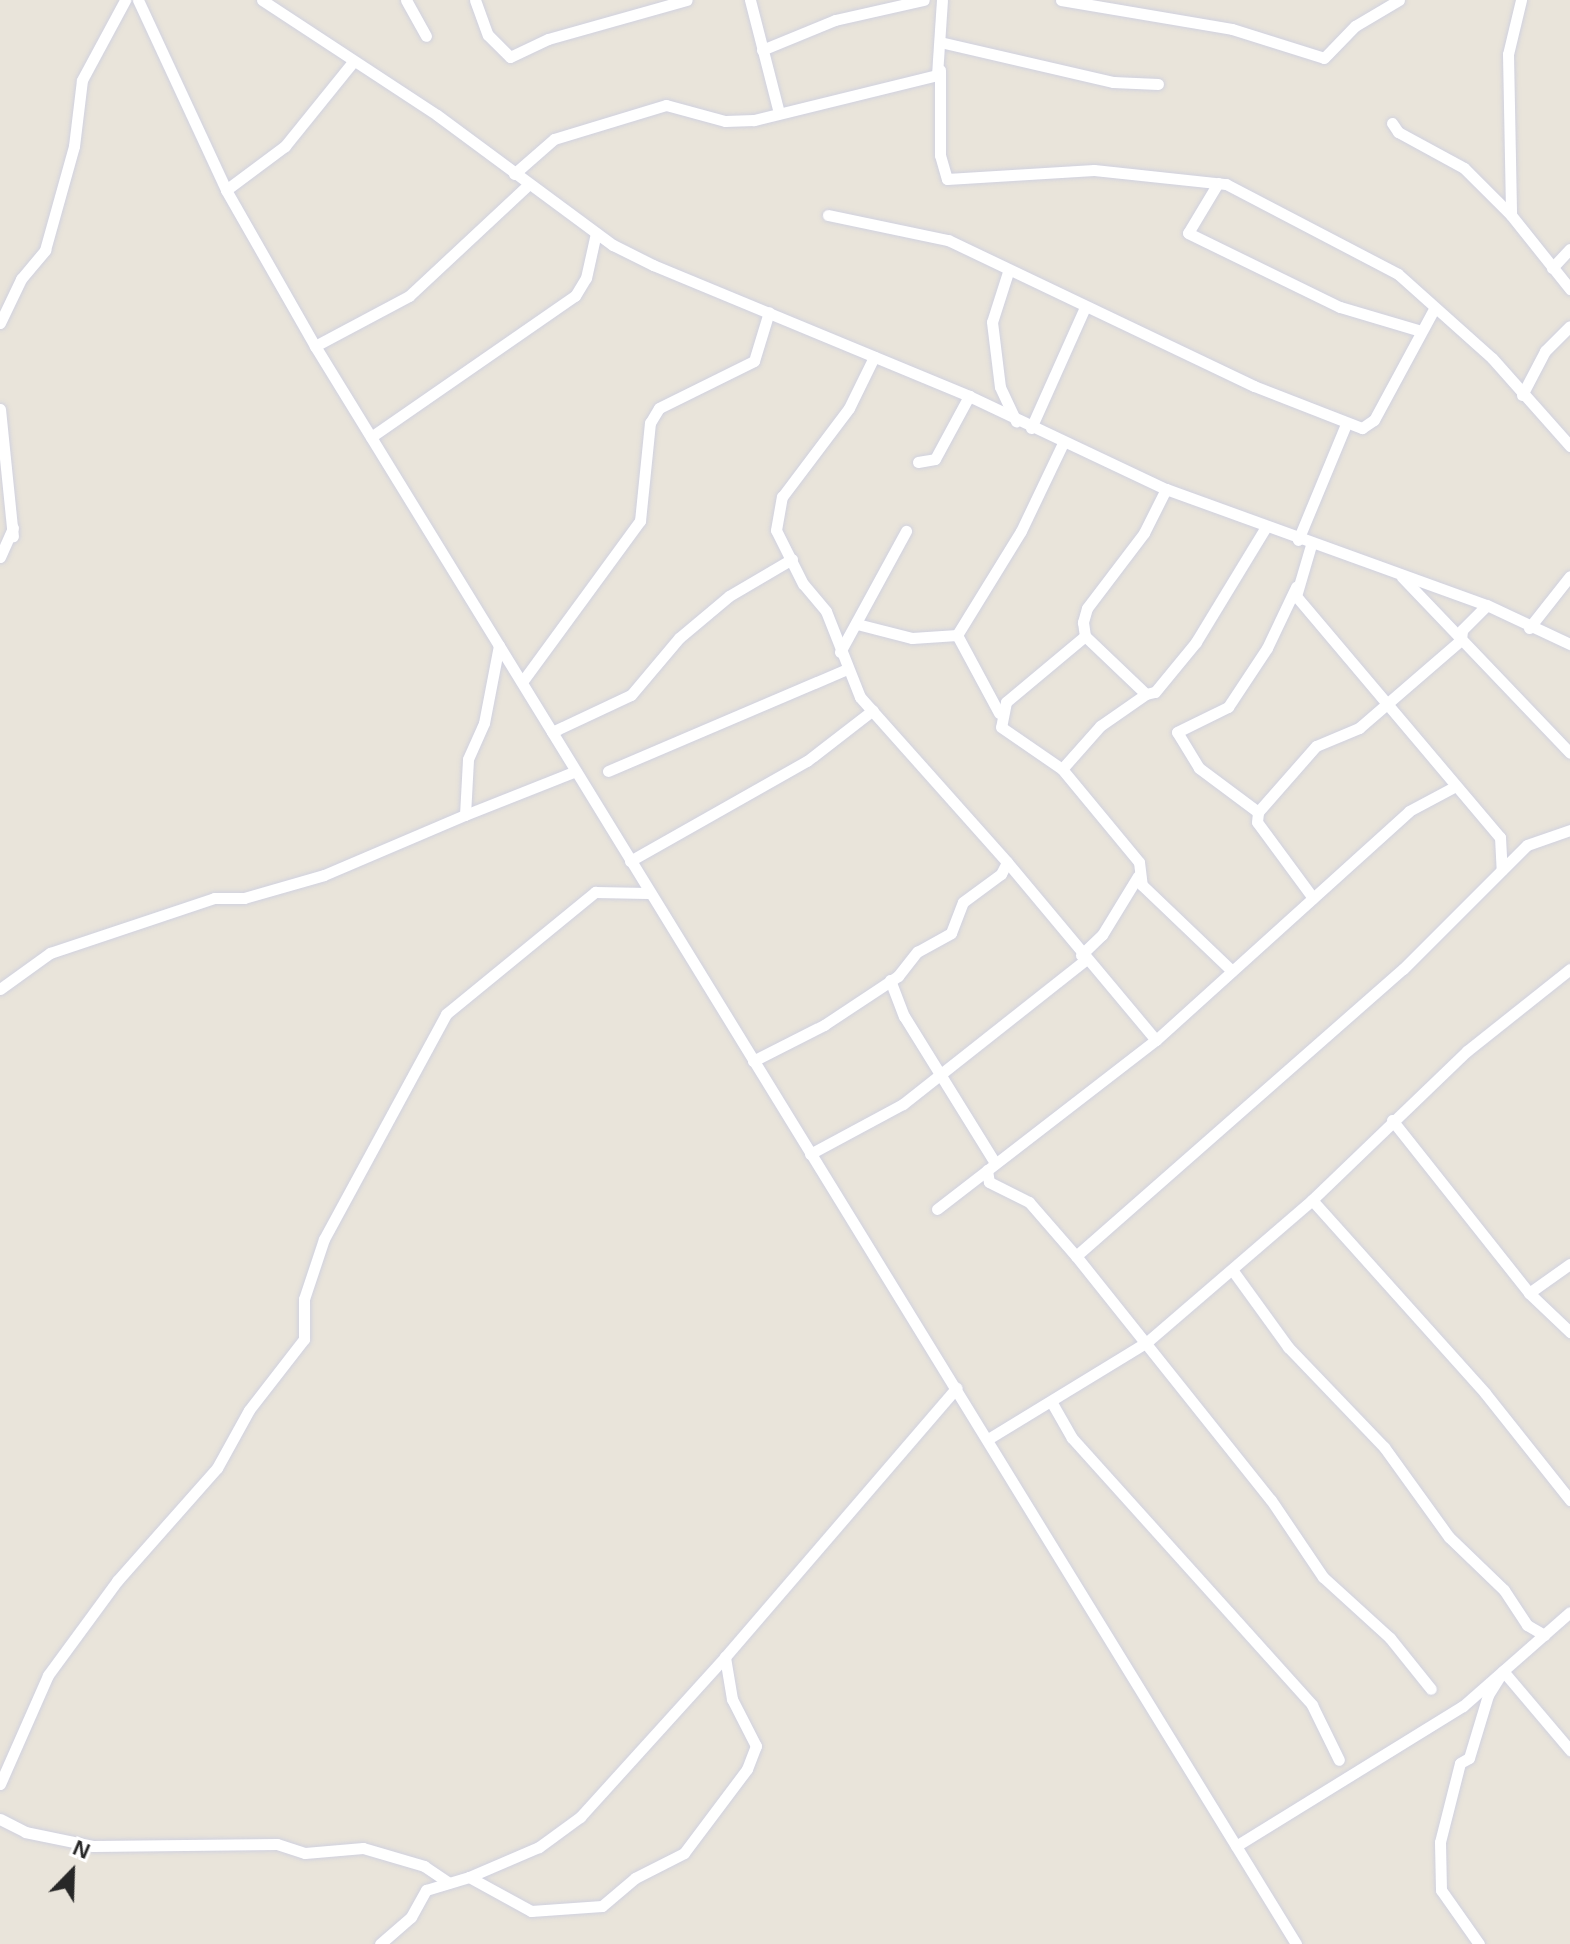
<!DOCTYPE html>
<style>
body{margin:0}
#map{position:relative;width:1570px;height:1944px;overflow:hidden;background:#e9e4da;font-family:Helvetica,sans-serif}
div>[style]{position:absolute}
[style*='--x']{left:calc(var(--x)*1px);top:calc(var(--y)*1px);width:calc(var(--w)*1px);rotate:calc(var(--a)*1deg)}
.roads{filter:drop-shadow(0 0 2px #d0d1df) drop-shadow(0 0 2px #d0d1df)}
.minor>*{height:11px;margin:-5.5px;padding:0 5.5px;transform-origin:5.5px;border-radius:5.5px;background:#fff}
span{translate:-50% -50%;white-space:nowrap;text-align:center;line-height:1.15;-webkit-text-stroke:8px #fff;paint-order:stroke}
.north{position:absolute;left:32px;top:1832px;width:80px;height:80px;-webkit-text-stroke:6px #fff;paint-order:stroke;rotate:23deg;font-size:22px;font-weight:700;line-height:32px;text-align:center;color:#272727}
.north::after{content:'';display:block;margin:auto;width:28px;height:36px;background:#272727;clip-path:polygon(50% 0,100% 100%,50% 72%,0 100%)}
</style>
<div id="map">
<div class="roads">
<div class="minor">
<div style="--x:138;--y:0;--w:209;--a:65.1"></div>
<div style="--x:226;--y:190;--w:180;--a:60.3"></div>
<div style="--x:315;--y:346;--w:1875;--a:58.45"></div>
<div style="--x:262;--y:0;--w:209;--a:33.3"></div>
<div style="--x:437;--y:115;--w:219;--a:36.5"></div>
<div style="--x:613;--y:245;--w:45;--a:26.6"></div>
<div style="--x:653;--y:265;--w:342;--a:22.5"></div>
<div style="--x:969;--y:396;--w:218;--a:25.3"></div>
<div style="--x:1166;--y:489;--w:341;--a:19.9"></div>
<div style="--x:1487;--y:605;--w:92;--a:25.2"></div>
<div style="--x:406;--y:0;--w:41;--a:60.9"></div>
<div style="--x:475;--y:0;--w:37;--a:70"></div>
<div style="--x:488;--y:35;--w:31;--a:45"></div>
<div style="--x:510;--y:57;--w:42;--a:-25.3"></div>
<div style="--x:548;--y:39;--w:144;--a:-15.7"></div>
<div style="--x:750;--y:0;--w:117;--a:75.6"></div>
<div style="--x:1061;--y:0;--w:173;--a:9.6"></div>
<div style="--x:1232;--y:29;--w:96;--a:17.5"></div>
<div style="--x:1324;--y:58;--w:45;--a:-45.9"></div>
<div style="--x:1355;--y:26;--w:51;--a:-30.6"></div>
<div style="--x:1521;--y:0;--w:56;--a:103.5"></div>
<div style="--x:1508;--y:54;--w:161;--a:88.9"></div>
<div style="--x:1511;--y:215;--w:95;--a:51.4"></div>
<div style="--x:940;--y:42;--w:178;--a:13"></div>
<div style="--x:1113;--y:82;--w:45;--a:2.5"></div>
<div style="--x:762;--y:50;--w:79;--a:-22.3"></div>
<div style="--x:835;--y:20;--w:91;--a:-12.7"></div>
<div style="--x:940;--y:70;--w:85;--a:90"></div>
<div style="--x:940;--y:155;--w:25;--a:74"></div>
<div style="--x:947;--y:179;--w:147;--a:-3.5"></div>
<div style="--x:1094;--y:170;--w:133;--a:6.1"></div>
<div style="--x:1226;--y:184;--w:194;--a:27.6"></div>
<div style="--x:1398;--y:274;--w:126;--a:41.8"></div>
<div style="--x:1492;--y:358;--w:118;--a:48.4"></div>
<div style="--x:1392;--y:123;--w:11;--a:56"></div>
<div style="--x:1398;--y:132;--w:75;--a:28.6"></div>
<div style="--x:1464;--y:168;--w:66;--a:45"></div>
<div style="--x:514;--y:174;--w:53;--a:-41.2"></div>
<div style="--x:554;--y:139;--w:117;--a:-16.9"></div>
<div style="--x:666;--y:105;--w:61;--a:15.2"></div>
<div style="--x:725;--y:121;--w:29;--a:-2"></div>
<div style="--x:754;--y:120;--w:188;--a:-13.8"></div>
<div style="--x:937;--y:75;--w:75;--a:-86.2"></div>
<div style="--x:1218;--y:183;--w:58;--a:121"></div>
<div style="--x:1188;--y:233;--w:169;--a:26"></div>
<div style="--x:1340;--y:307;--w:84;--a:16.5"></div>
<div style="--x:226;--y:190;--w:74;--a:-36.7"></div>
<div style="--x:285;--y:146;--w:107;--a:-51.1"></div>
<div style="--x:828;--y:215;--w:123;--a:11.8"></div>
<div style="--x:948;--y:240;--w:339;--a:25.5"></div>
<div style="--x:1254;--y:386;--w:116;--a:21.3"></div>
<div style="--x:1362;--y:428;--w:14;--a:-34"></div>
<div style="--x:1374;--y:420;--w:126;--a:-61.6"></div>
<div style="--x:1552;--y:268;--w:26;--a:-47"></div>
<div style="--x:1008;--y:272;--w:52;--a:107.7"></div>
<div style="--x:992;--y:322;--w:65;--a:83"></div>
<div style="--x:1000;--y:387;--w:38;--a:65"></div>
<div style="--x:0;--y:323;--w:49;--a:-64.5"></div>
<div style="--x:21;--y:279;--w:38;--a:-50"></div>
<div style="--x:45;--y:250;--w:108;--a:-74.4"></div>
<div style="--x:74;--y:146;--w:66;--a:-83.1"></div>
<div style="--x:82;--y:80;--w:91;--a:-61.7"></div>
<div style="--x:315;--y:346;--w:106;--a:-28"></div>
<div style="--x:409;--y:296;--w:163;--a:-43"></div>
<div style="--x:1522;--y:395;--w:50;--a:-62.4"></div>
<div style="--x:1545;--y:351;--w:35;--a:-45"></div>
<div style="--x:0;--y:409;--w:128;--a:84.2"></div>
<div style="--x:1031;--y:428;--w:133;--a:-65.9"></div>
<div style="--x:371;--y:437;--w:248;--a:-34.7"></div>
<div style="--x:575;--y:296;--w:21;--a:-59"></div>
<div style="--x:586;--y:278;--w:46;--a:-77.5"></div>
<div style="--x:918;--y:462;--w:17;--a:-10"></div>
<div style="--x:935;--y:459;--w:72;--a:-61.6"></div>
<div style="--x:1166;--y:489;--w:49;--a:116.6"></div>
<div style="--x:1144;--y:533;--w:94;--a:127.2"></div>
<div style="--x:1087;--y:608;--w:15;--a:106"></div>
<div style="--x:1083;--y:622;--w:14;--a:82"></div>
<div style="--x:1085;--y:636;--w:84;--a:43.6"></div>
<div style="--x:1146;--y:694;--w:9;--a:-13"></div>
<div style="--x:1155;--y:692;--w:65;--a:-50.6"></div>
<div style="--x:1196;--y:642;--w:135;--a:-58.7"></div>
<div style="--x:1298;--y:540;--w:126;--a:-67.5"></div>
<div style="--x:1311;--y:545;--w:53;--a:106.4"></div>
<div style="--x:1296;--y:596;--w:316;--a:49.8"></div>
<div style="--x:1500;--y:837;--w:33;--a:87"></div>
<div style="--x:0;--y:557;--w:32;--a:-66"></div>
<div style="--x:1402;--y:577;--w:243;--a:46.3"></div>
<div style="--x:857;--y:624;--w:57;--a:14.3"></div>
<div style="--x:912;--y:638;--w:45;--a:-3.8"></div>
<div style="--x:1529;--y:628;--w:66;--a:-51.7"></div>
<div style="--x:1085;--y:636;--w:103;--a:140.1"></div>
<div style="--x:1006;--y:702;--w:25;--a:101"></div>
<div style="--x:1001;--y:727;--w:74;--a:34.5"></div>
<div style="--x:1062;--y:769;--w:121;--a:50.4"></div>
<div style="--x:1139;--y:862;--w:23;--a:83"></div>
<div style="--x:1142;--y:885;--w:122;--a:43.7"></div>
<div style="--x:840;--y:652;--w:138;--a:-61.4"></div>
<div style="--x:522;--y:682;--w:200;--a:-53.8"></div>
<div style="--x:640;--y:521;--w:99;--a:-84.2"></div>
<div style="--x:650;--y:423;--w:17;--a:-59"></div>
<div style="--x:659;--y:408;--w:106;--a:-26.3"></div>
<div style="--x:754;--y:361;--w:51;--a:-73"></div>
<div style="--x:999;--y:713;--w:89;--a:-118.3"></div>
<div style="--x:957;--y:635;--w:122;--a:-58.4"></div>
<div style="--x:1021;--y:531;--w:98;--a:-64.5"></div>
<div style="--x:552;--y:732;--w:87;--a:-25.1"></div>
<div style="--x:631;--y:695;--w:75;--a:-49.9"></div>
<div style="--x:679;--y:638;--w:65;--a:-40"></div>
<div style="--x:729;--y:596;--w:73;--a:-30.4"></div>
<div style="--x:1062;--y:769;--w:57;--a:-48.5"></div>
<div style="--x:1100;--y:726;--w:56;--a:-34.8"></div>
<div style="--x:608;--y:771;--w:258;--a:-23.1"></div>
<div style="--x:1258;--y:812;--w:74;--a:-143.3"></div>
<div style="--x:1199;--y:768;--w:42;--a:-121.4"></div>
<div style="--x:1177;--y:732;--w:57;--a:-26.1"></div>
<div style="--x:1228;--y:707;--w:71;--a:-56.5"></div>
<div style="--x:1267;--y:648;--w:68;--a:-64.6"></div>
<div style="--x:465;--y:815;--w:119;--a:-21.6"></div>
<div style="--x:630;--y:861;--w:203;--a:-29.5"></div>
<div style="--x:807;--y:761;--w:83;--a:-37.7"></div>
<div style="--x:1007;--y:862;--w:232;--a:50.1"></div>
<div style="--x:1313;--y:898;--w:94;--a:-126.4"></div>
<div style="--x:1257;--y:822;--w:10;--a:-84"></div>
<div style="--x:1258;--y:812;--w:88;--a:-48.7"></div>
<div style="--x:1316;--y:746;--w:47;--a:-22.7"></div>
<div style="--x:1359;--y:728;--w:135;--a:-40.8"></div>
<div style="--x:1461;--y:640;--w:10;--a:-84"></div>
<div style="--x:1462;--y:630;--w:35;--a:-45"></div>
<div style="--x:1081;--y:955;--w:29;--a:-44"></div>
<div style="--x:1102;--y:935;--w:69;--a:-58.6"></div>
<div style="--x:890;--y:980;--w:39;--a:69"></div>
<div style="--x:904;--y:1016;--w:173;--a:58.2"></div>
<div style="--x:0;--y:989;--w:62;--a:-35.8"></div>
<div style="--x:50;--y:953;--w:173;--a:-18.5"></div>
<div style="--x:214;--y:898;--w:30;--a:0"></div>
<div style="--x:244;--y:898;--w:83;--a:-16"></div>
<div style="--x:324;--y:875;--w:153;--a:-23.1"></div>
<div style="--x:465;--y:815;--w:56;--a:-86.9"></div>
<div style="--x:468;--y:759;--w:39;--a:-66"></div>
<div style="--x:484;--y:723;--w:79;--a:-79.1"></div>
<div style="--x:753;--y:1061;--w:80;--a:-26.9"></div>
<div style="--x:824;--y:1025;--w:89;--a:-33.5"></div>
<div style="--x:898;--y:976;--w:31;--a:-52"></div>
<div style="--x:917;--y:952;--w:39;--a:-29"></div>
<div style="--x:951;--y:933;--w:33;--a:-69"></div>
<div style="--x:963;--y:902;--w:47;--a:-36.4"></div>
<div style="--x:1001;--y:874;--w:13;--a:-63"></div>
<div style="--x:1007;--y:862;--w:221;--a:-131.7"></div>
<div style="--x:860;--y:697;--w:92;--a:-111.6"></div>
<div style="--x:826;--y:611;--w:35;--a:-130"></div>
<div style="--x:803;--y:584;--w:60;--a:-116.6"></div>
<div style="--x:776;--y:530;--w:34;--a:-80"></div>
<div style="--x:782;--y:497;--w:111;--a:-53"></div>
<div style="--x:849;--y:408;--w:57;--a:-63.9"></div>
<div style="--x:1392;--y:1120;--w:221;--a:51.6"></div>
<div style="--x:1529;--y:1293;--w:57;--a:43.6"></div>
<div style="--x:810;--y:1154;--w:106;--a:-28.3"></div>
<div style="--x:903;--y:1104;--w:231;--a:-38.3"></div>
<div style="--x:987;--y:1170;--w:12;--a:81"></div>
<div style="--x:989;--y:1182;--w:45;--a:26.6"></div>
<div style="--x:1029;--y:1202;--w:72;--a:49"></div>
<div style="--x:1076;--y:1256;--w:312;--a:51.4"></div>
<div style="--x:1271;--y:1500;--w:93;--a:56"></div>
<div style="--x:1323;--y:1577;--w:91;--a:42.3"></div>
<div style="--x:1390;--y:1638;--w:65;--a:51.2"></div>
<div style="--x:1312;--y:1200;--w:259;--a:48.1"></div>
<div style="--x:1485;--y:1393;--w:137;--a:51.5"></div>
<div style="--x:937;--y:1209;--w:277;--a:-37.7"></div>
<div style="--x:1156;--y:1040;--w:341;--a:-42.1"></div>
<div style="--x:1409;--y:811;--w:51;--a:-28.1"></div>
<div style="--x:1076;--y:1256;--w:435;--a:-41.3"></div>
<div style="--x:1403;--y:969;--w:175;--a:-45"></div>
<div style="--x:1527;--y:845;--w:46;--a:-19.2"></div>
<div style="--x:1233;--y:1271;--w:94;--a:54.1"></div>
<div style="--x:1288;--y:1347;--w:139;--a:46.2"></div>
<div style="--x:1384;--y:1447;--w:111;--a:54.2"></div>
<div style="--x:1449;--y:1537;--w:76;--a:43.9"></div>
<div style="--x:1504;--y:1590;--w:42;--a:56.7"></div>
<div style="--x:1527;--y:1625;--w:20;--a:30"></div>
<div style="--x:1529;--y:1293;--w:50;--a:-35.3"></div>
<div style="--x:1052;--y:1403;--w:40;--a:60.3"></div>
<div style="--x:1072;--y:1438;--w:359;--a:48"></div>
<div style="--x:1312;--y:1705;--w:61;--a:63.9"></div>
<div style="--x:988;--y:1439;--w:186;--a:-31.4"></div>
<div style="--x:1147;--y:1342;--w:218;--a:-40.7"></div>
<div style="--x:1312;--y:1200;--w:215;--a:-43.9"></div>
<div style="--x:1467;--y:1051;--w:132;--a:-38.5"></div>
<div style="--x:0;--y:1784;--w:119;--a:-66.2"></div>
<div style="--x:48;--y:1675;--w:117;--a:-53.7"></div>
<div style="--x:117;--y:1581;--w:151;--a:-48.5"></div>
<div style="--x:217;--y:1468;--w:66;--a:-61.1"></div>
<div style="--x:249;--y:1410;--w:90;--a:-52.2"></div>
<div style="--x:304;--y:1339;--w:40;--a:-90"></div>
<div style="--x:304;--y:1299;--w:63;--a:-71.6"></div>
<div style="--x:324;--y:1239;--w:256;--a:-61.5"></div>
<div style="--x:446;--y:1014;--w:193;--a:-39.3"></div>
<div style="--x:595;--y:892;--w:53;--a:1.1"></div>
<div style="--x:0;--y:1819;--w:28;--a:27"></div>
<div style="--x:25;--y:1832;--w:69;--a:11.6"></div>
<div style="--x:93;--y:1846;--w:184;--a:-0.6"></div>
<div style="--x:277;--y:1844;--w:29;--a:18"></div>
<div style="--x:305;--y:1853;--w:58;--a:-4.9"></div>
<div style="--x:363;--y:1848;--w:64;--a:16.4"></div>
<div style="--x:424;--y:1866;--w:30;--a:34"></div>
<div style="--x:1236;--y:1846;--w:267;--a:-31.7"></div>
<div style="--x:1463;--y:1706;--w:142;--a:-41.3"></div>
<div style="--x:469;--y:1877;--w:76;--a:-23.2"></div>
<div style="--x:539;--y:1847;--w:51;--a:-36.2"></div>
<div style="--x:580;--y:1817;--w:216;--a:-47.8"></div>
<div style="--x:380;--y:1944;--w:41;--a:-41.1"></div>
<div style="--x:411;--y:1917;--w:31;--a:-61"></div>
<div style="--x:426;--y:1890;--w:45;--a:-16.8"></div>
<div style="--x:469;--y:1877;--w:71;--a:28.7"></div>
<div style="--x:531;--y:1911;--w:71;--a:-4"></div>
<div style="--x:602;--y:1906;--w:43;--a:-40.3"></div>
<div style="--x:635;--y:1878;--w:55;--a:-27"></div>
<div style="--x:684;--y:1853;--w:105;--a:-53.1"></div>
<div style="--x:747;--y:1769;--w:25;--a:-69"></div>
<div style="--x:756;--y:1746;--w:53;--a:-117.1"></div>
<div style="--x:732;--y:1699;--w:43;--a:-99.5"></div>
<div style="--x:725;--y:1657;--w:355;--a:-49.3"></div>
<div style="--x:1479;--y:1944;--w:66;--a:-125.1"></div>
<div style="--x:1441;--y:1890;--w:48;--a:-91.2"></div>
<div style="--x:1440;--y:1842;--w:81;--a:-75.8"></div>
<div style="--x:1460;--y:1763;--w:10;--a:-29"></div>
<div style="--x:1469;--y:1758;--w:66;--a:-73.2"></div>
<div style="--x:1488;--y:1695;--w:28;--a:-58"></div>
<div style="--x:1503;--y:1671;--w:104;--a:49.7"></div>
</div>
</div>
<div class="north">N</div>
</div>
